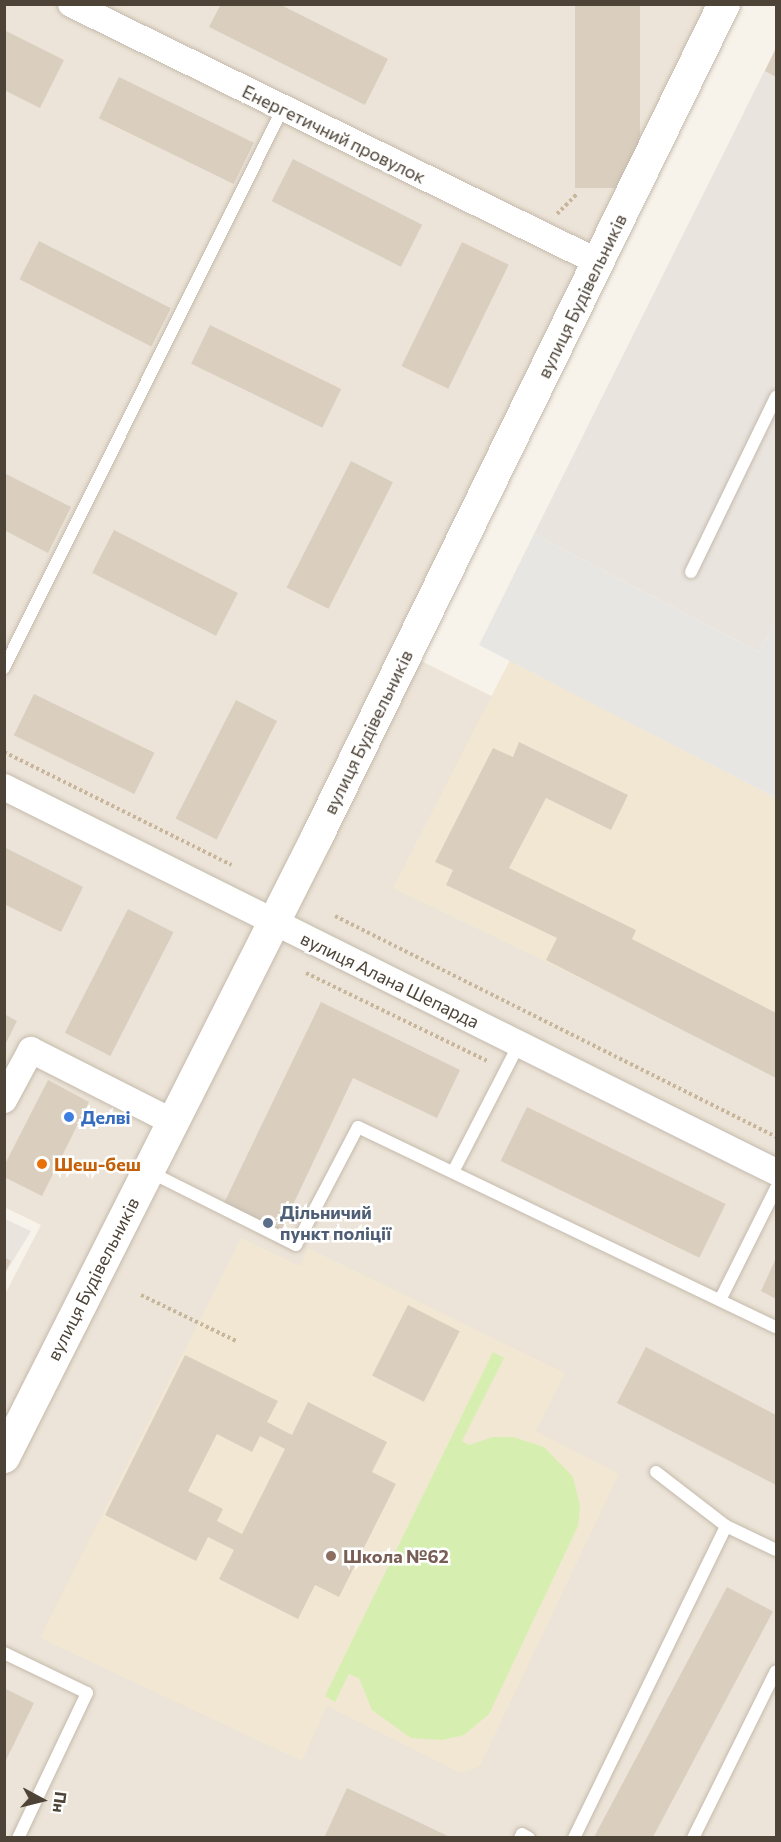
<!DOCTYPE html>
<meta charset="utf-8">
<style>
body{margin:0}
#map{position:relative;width:781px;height:1842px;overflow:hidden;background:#f7f3eb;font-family:Commissioner,sans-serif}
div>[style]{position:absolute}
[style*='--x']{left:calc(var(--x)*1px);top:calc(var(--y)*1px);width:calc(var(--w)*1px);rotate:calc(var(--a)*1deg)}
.residential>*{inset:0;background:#ece4d8}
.industrial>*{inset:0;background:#eae4df}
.education>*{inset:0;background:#f1e7d3}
.green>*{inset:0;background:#d6efb0}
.parking>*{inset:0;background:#e8e6e2}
.building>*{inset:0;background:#dacebf;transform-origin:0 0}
.path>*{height:4px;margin-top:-2px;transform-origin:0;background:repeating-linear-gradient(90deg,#c8b69b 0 3px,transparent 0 6px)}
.roads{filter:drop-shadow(0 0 2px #c4baac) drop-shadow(0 0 2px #c4baac)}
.service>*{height:12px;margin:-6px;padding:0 6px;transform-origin:6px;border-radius:6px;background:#fff}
.minor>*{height:26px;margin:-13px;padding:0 13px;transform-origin:13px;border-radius:13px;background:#fff}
.tertiary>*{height:32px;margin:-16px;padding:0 16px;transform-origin:16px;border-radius:16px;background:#fff}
.dots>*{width:16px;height:16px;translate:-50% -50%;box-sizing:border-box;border:3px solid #fff;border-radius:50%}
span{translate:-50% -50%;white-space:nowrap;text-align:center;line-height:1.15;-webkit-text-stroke:5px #fff;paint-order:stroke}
.street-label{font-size:18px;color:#4d4337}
.shop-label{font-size:18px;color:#366cbe;font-weight:700}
.left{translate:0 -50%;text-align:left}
.food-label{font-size:18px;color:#c56008;font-weight:700}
.service-label{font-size:18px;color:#4e5e75;font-weight:700}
.education-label{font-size:18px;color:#785e54;font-weight:700}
.frame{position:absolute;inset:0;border:6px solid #4d4337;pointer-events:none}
.north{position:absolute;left:12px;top:1770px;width:60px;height:60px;-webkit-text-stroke:4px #fff;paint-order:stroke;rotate:97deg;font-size:16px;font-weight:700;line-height:24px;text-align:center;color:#4d4337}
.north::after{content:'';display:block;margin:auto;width:21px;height:27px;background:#4d4337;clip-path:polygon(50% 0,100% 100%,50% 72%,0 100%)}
</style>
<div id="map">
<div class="residential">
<div style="clip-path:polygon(5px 5px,723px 5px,399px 650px,776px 838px,776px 1837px,5px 1837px,4px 1296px,41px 1225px,4px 1207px)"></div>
</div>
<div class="industrial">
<div style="clip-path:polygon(776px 48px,776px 619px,759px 652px,534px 534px)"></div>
<div style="clip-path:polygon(5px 1219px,31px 1231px,5px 1274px)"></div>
</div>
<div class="education">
<div style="clip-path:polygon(510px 660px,776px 798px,776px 1013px,632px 939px,604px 990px,393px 888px)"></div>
<div style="clip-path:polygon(241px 1238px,300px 1266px,308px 1248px,565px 1373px,536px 1431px,619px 1474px,480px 1766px,461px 1773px,327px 1706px,302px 1761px,40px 1638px)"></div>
</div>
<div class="green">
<div style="clip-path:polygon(493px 1352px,504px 1358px,462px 1441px,469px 1445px,493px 1437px,513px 1437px,544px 1447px,573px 1477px,580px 1506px,578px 1526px,489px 1714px,464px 1735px,442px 1740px,411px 1738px,372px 1710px,359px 1678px,349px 1674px,335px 1702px,325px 1696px)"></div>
</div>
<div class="parking">
<div style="clip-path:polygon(534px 534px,759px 652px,776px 619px,776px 798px,479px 645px)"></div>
</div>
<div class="building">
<div style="clip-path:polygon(221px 4px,279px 4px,388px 59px,365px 105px,209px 27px)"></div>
<div style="left:575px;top:4px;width:65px;height:184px"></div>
<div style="clip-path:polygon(4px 30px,64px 60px,40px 108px,4px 90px)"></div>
<div style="clip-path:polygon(776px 48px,776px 77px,765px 71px)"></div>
<div style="left:119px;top:77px;width:150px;height:46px;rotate:26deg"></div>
<div style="left:293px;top:159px;width:145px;height:47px;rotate:27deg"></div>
<div style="left:39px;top:241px;width:148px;height:43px;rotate:27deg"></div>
<div style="left:462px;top:242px;width:52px;height:138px;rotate:26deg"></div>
<div style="left:210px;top:325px;width:146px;height:43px;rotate:26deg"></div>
<div style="left:351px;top:461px;width:47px;height:142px;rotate:27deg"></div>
<div style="clip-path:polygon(4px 473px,71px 507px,48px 553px,4px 530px)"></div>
<div style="left:114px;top:530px;width:139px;height:48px;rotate:27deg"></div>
<div style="left:34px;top:694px;width:134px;height:46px;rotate:26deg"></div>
<div style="left:236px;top:700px;width:46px;height:133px;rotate:27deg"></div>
<div style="clip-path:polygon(519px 742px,628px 795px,611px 830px,546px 798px,509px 868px,636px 930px,632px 939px,776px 1013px,776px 1078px,546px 960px,557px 938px,446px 885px,453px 870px,435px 862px,493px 748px,513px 757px)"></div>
<div style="clip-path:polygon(4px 847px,83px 887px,61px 932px,4px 904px)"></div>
<div style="left:128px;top:909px;width:51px;height:139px;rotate:27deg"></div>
<div style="clip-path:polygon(321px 1002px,460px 1070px,437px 1118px,353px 1078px,281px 1230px,224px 1203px)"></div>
<div style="clip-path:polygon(4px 1014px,17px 1021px,4px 1047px)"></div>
<div style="clip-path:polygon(48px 1080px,89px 1102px,42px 1196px,4px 1177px,4px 1166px)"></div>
<div style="left:527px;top:1107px;width:221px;height:60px;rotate:26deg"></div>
<div style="clip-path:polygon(4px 1257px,11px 1261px,4px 1274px)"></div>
<div style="clip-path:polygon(776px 1258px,776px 1299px,761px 1291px)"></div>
<div style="left:408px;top:1305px;width:58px;height:79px;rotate:27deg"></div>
<div style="clip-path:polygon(646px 1347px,776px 1415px,776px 1485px,617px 1403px)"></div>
<div style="clip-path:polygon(evenodd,185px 1355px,278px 1401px,267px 1422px,292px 1435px,308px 1402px,387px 1442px,372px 1472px,396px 1484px,339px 1597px,315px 1585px,298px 1619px,219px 1579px,234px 1550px,208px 1537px,196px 1561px,105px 1515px,185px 1355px,217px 1434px,252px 1452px,260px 1436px,285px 1449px,242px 1534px,217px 1521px,223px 1509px,188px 1491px,217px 1434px)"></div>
<div style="left:727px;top:1587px;width:52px;height:282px;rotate:28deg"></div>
<div style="clip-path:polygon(4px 1688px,34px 1703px,4px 1764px)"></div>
<div style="clip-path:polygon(347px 1788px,452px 1838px,324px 1838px)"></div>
</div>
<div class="path">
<div style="--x:557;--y:214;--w:28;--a:-45"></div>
<div style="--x:4;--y:752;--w:254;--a:26.4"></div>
<div style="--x:335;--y:916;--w:493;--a:26.6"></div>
<div style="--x:306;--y:973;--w:203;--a:25.9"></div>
<div style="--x:141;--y:1295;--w:106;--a:25.8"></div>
</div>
<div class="roads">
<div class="service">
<div style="--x:691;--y:572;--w:195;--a:-64.1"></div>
<div style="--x:4;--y:668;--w:626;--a:-63.52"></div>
<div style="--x:150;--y:1172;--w:163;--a:26.6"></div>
<div style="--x:296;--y:1245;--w:133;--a:-62.3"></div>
<div style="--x:358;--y:1127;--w:463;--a:25.6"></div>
<div style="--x:453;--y:1172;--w:144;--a:-62.7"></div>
<div style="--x:720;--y:1300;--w:125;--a:-63.4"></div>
<div style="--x:656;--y:1472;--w:88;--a:37.6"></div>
<div style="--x:726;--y:1526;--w:55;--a:25.6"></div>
<div style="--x:4;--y:1653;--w:92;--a:25.7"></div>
<div style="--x:87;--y:1693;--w:161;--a:115.4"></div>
<div style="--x:520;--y:1838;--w:4;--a:-63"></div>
<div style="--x:522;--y:1834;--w:8;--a:30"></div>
<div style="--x:574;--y:1838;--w:347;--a:-64"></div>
<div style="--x:693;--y:1838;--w:186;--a:-63.6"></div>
</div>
<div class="minor">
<div style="--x:71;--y:4;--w:587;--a:26.08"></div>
<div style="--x:4;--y:787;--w:863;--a:26.51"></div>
<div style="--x:4;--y:1100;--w:57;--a:-61.6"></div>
<div style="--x:31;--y:1050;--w:159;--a:26.9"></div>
</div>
<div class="tertiary">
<div style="--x:4;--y:1457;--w:695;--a:-63.21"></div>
<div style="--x:317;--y:837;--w:927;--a:-63.96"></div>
</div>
</div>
<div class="dots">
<div style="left:69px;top:1117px;background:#3f7fe0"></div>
<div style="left:42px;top:1164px;background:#e8710a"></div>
<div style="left:268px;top:1223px;background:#5c6f8a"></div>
<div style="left:331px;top:1556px;background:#8d6e63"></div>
</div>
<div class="street-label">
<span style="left:334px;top:134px;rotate:26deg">Енергетичний провулок</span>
<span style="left:582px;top:296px;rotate:-64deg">вулиця Будівельників</span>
<span style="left:368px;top:732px;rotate:-64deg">вулиця Будівельників</span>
<span style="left:390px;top:980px;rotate:26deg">вулиця Алана Шепарда</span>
<span style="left:93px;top:1279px;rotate:-63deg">вулиця Будівельників</span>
</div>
<div class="shop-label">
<span class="left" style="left:81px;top:1117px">Делві</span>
</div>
<div class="food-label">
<span class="left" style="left:54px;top:1164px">Шеш-беш</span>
</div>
<div class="service-label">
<span class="left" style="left:280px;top:1223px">Дільничий<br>пункт поліції</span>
</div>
<div class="education-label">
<span class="left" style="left:343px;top:1556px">Школа №62</span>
</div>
<div class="frame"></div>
<div class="north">Пн</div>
</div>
